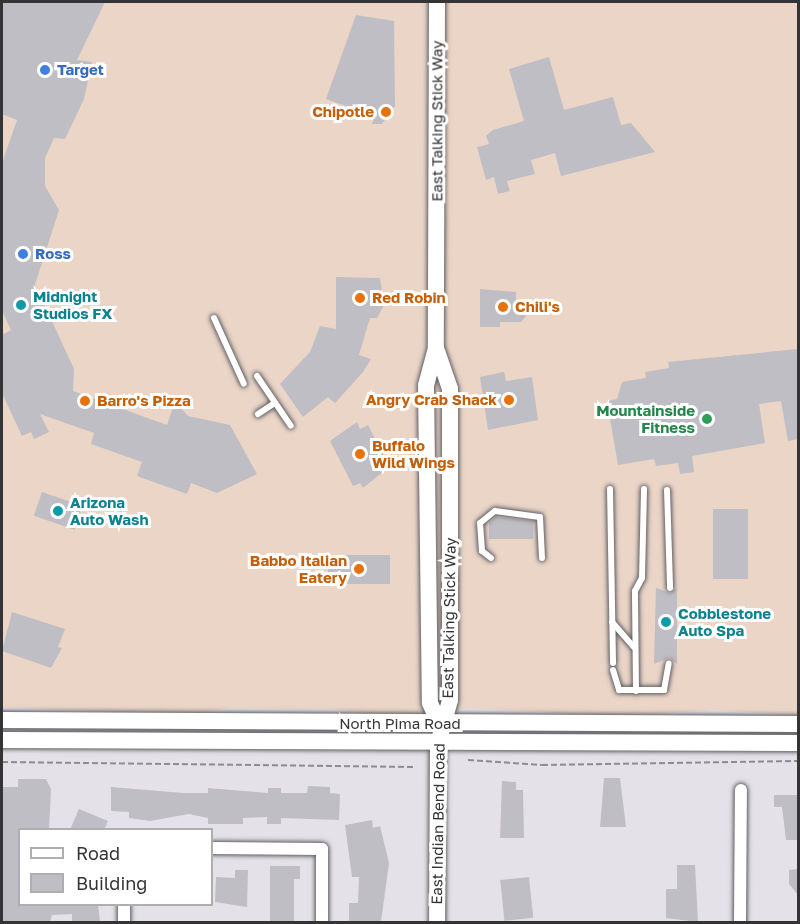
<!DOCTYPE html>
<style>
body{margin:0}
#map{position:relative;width:800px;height:924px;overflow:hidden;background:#e4e2e8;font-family:"Golos Text",sans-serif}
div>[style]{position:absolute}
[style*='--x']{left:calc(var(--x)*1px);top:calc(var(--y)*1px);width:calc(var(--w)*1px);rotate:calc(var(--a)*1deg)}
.commercial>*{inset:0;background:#ead5c7}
.building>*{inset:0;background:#bfbec4;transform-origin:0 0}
.path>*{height:2px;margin-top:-1px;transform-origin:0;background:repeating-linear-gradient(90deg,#8c8b8f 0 6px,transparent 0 9px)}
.roads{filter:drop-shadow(0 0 2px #615f64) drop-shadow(0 0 2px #615f64)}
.lane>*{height:6px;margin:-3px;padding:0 3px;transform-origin:3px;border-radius:3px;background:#fff}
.street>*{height:12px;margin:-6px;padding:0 6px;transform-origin:6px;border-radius:6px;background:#fff}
.secondary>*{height:16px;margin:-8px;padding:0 8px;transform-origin:8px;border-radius:8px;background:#fff}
.dots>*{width:16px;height:16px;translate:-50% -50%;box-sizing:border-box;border:3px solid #fff;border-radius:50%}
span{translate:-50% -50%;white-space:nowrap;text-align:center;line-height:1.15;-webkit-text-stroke:6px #fff;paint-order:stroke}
.shop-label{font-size:15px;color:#366cbe;font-weight:700}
.left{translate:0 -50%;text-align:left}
.food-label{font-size:15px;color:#c56008;font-weight:700}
.right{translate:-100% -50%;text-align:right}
.street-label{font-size:15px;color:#343436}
.culture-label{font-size:15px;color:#0d838f;font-weight:700}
.leisure-label{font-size:15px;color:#27864d;font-weight:700}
.frame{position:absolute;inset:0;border:3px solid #343436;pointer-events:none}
.legend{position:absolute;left:18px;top:828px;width:195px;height:78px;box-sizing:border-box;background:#fff;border:2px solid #aeaeaf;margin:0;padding:8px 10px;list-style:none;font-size:18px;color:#343436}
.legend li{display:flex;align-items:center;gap:12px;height:30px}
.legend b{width:30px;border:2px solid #aeaeaf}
</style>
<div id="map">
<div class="commercial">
<div style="clip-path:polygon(2px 2px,798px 2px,798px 715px,715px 710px,620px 716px,471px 708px,380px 717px,334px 709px,228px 708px,186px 715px,2px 707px)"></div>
</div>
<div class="building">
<div style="clip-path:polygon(2px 2px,105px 2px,77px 60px,92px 62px,84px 99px,65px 139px,54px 138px,45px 158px,45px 186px,59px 210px,32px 294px,45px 306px,74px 369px,73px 391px,167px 425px,172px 410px,180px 407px,188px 416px,230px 425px,257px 474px,217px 493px,191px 483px,187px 494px,137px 476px,142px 462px,91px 444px,94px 433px,40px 414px,49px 432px,34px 439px,31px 432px,22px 436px,2px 393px,2px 335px,11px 330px,2px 311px,2px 163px,17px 120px,2px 114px)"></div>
<div style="clip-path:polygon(356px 15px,394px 21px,395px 106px,382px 124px,372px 124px,375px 116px,326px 99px)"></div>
<div style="clip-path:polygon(549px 57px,564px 110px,613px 97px,621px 125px,631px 123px,655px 152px,561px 176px,555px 153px,531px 160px,535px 174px,507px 181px,510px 191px,498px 194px,494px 177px,486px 180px,477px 147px,489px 144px,486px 136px,493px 130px,524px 121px,509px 69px)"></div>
<div style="clip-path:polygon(336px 277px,380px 278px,384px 305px,377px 318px,370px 318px,359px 355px,371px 359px,363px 372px,335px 403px,328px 397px,303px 417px,280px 384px,310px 352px,320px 326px,336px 329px)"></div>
<div style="clip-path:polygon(480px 289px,516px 292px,516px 304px,526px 308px,526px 316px,521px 322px,500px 322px,500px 327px,480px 327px)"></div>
<div style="clip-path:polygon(798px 349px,798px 439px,788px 441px,781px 401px,759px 404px,765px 443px,692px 456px,694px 472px,680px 474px,678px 463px,656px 466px,654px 459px,618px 465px,607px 401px,617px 399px,622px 382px,646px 378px,645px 372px,669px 368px,668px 362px)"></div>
<div style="clip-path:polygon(504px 372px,506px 381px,532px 377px,538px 420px,488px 430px,480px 377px)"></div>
<div style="clip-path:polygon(357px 422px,360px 429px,368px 425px,389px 467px,363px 488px,360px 483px,353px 486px,330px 441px)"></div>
<div style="left:42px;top:492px;width:43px;height:25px;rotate:19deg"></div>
<div style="left:713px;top:509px;width:35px;height:70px"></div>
<div style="clip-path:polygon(496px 517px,533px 521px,533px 539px,489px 539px,489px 523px)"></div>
<div style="left:390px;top:555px;width:29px;height:62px;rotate:90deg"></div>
<div style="clip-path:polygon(656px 588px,670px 593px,677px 588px,677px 664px,669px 658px,654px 664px)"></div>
<div style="clip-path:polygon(12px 612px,65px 629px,58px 647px,62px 648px,51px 668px,2px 651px)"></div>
<div style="clip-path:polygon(604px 778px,620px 778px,626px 827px,600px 827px)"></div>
<div style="clip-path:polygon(18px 779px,46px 779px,51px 789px,49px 830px,20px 830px,20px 904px,98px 904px,100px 922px,72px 922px,72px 914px,52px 915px,50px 922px,2px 922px,2px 787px,18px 787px)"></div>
<div style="clip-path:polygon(502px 781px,516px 782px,516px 790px,523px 790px,524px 838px,500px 838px)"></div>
<div style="clip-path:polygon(308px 786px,330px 787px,330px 793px,340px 794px,339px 820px,281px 818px,281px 824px,267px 824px,267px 817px,243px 818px,243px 824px,208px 824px,208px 818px,189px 814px,150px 821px,129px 818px,129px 812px,111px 811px,111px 787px,183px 793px,208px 793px,208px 788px,268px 793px,268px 788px,281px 788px,281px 793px,307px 793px)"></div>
<div style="clip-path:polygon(774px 795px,798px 795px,798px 840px,786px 840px,782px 807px,774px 807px)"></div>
<div style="clip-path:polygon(79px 809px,108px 821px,104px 830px,70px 830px)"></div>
<div style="clip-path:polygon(372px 820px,373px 828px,380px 826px,389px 863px,381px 922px,349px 922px,349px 903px,358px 903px,359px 877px,352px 877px,345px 825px)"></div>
<div style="clip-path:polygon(677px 865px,695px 865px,698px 922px,666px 918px,666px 889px,677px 889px)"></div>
<div style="clip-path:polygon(270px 866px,300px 866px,300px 879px,294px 879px,294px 922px,270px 922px)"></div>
<div style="clip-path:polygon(798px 869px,798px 895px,789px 884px,789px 870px)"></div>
<div style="clip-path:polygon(235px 870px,248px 870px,247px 907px,215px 902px,216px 877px,235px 878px)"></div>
<div style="left:529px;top:877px;width:41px;height:29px;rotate:84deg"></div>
</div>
<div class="path">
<div style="--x:468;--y:760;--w:74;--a:3.9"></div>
<div style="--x:542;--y:765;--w:256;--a:-0.9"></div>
<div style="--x:2;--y:762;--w:411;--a:0.7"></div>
</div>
<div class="roads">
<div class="lane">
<div style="--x:214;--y:318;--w:72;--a:65.6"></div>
<div style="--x:257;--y:376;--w:60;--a:55.8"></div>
<div style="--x:258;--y:414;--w:20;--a:-33"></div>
<div style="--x:610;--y:489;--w:174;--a:89"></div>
<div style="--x:667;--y:490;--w:98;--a:88.2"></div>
<div style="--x:491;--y:558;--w:11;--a:-142"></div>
<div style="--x:482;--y:551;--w:28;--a:-94"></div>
<div style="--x:480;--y:523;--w:19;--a:-39"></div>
<div style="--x:495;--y:511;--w:45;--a:7.6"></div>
<div style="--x:540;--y:517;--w:41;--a:87.2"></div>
<div style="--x:612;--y:622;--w:33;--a:49"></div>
<div style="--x:613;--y:670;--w:21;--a:73"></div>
<div style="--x:619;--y:690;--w:45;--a:0"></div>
<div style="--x:664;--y:690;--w:27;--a:-80"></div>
<div style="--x:636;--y:691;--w:100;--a:-90.6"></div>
<div style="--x:635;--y:591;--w:15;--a:-62"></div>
<div style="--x:642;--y:578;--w:89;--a:-88.7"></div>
</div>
<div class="street">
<div style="--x:212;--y:848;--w:110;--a:0.5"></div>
<div style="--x:322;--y:849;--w:73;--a:90"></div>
<div style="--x:124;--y:904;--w:18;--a:90"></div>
<div style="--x:740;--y:922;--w:132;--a:-89.6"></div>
</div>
<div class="secondary">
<div style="--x:437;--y:2;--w:346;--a:90.2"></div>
<div style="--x:436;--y:348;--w:39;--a:105"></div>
<div style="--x:426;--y:386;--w:317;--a:89.3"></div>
<div style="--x:430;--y:703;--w:24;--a:66"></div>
<div style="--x:436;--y:348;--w:43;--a:71.1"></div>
<div style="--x:450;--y:389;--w:311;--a:90"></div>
<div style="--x:450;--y:700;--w:46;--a:105.3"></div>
<div style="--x:438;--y:744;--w:178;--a:90.3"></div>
<div style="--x:2;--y:720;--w:796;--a:0.29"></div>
<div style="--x:2;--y:740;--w:796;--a:0.22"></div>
</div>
</div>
<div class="dots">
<div style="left:45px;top:70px;background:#3f7fe0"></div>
<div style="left:386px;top:112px;background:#e8710a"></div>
<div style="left:23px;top:254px;background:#3f7fe0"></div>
<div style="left:360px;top:298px;background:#e8710a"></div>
<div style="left:21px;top:305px;background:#0f9aa8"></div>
<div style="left:503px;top:307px;background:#e8710a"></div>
<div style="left:509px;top:400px;background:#e8710a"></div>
<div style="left:85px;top:401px;background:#e8710a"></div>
<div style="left:707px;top:419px;background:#2e9e5b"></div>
<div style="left:360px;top:454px;background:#e8710a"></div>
<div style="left:58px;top:511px;background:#0f9aa8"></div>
<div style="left:359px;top:569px;background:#e8710a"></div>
<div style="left:666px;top:622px;background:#0f9aa8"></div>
</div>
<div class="shop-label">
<span class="left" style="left:57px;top:70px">Target</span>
<span class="left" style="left:35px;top:254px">Ross</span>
</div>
<div class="food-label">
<span class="right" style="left:374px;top:112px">Chipotle</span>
<span class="left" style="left:372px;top:298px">Red Robin</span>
<span class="left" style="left:515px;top:307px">Chili's</span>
<span class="right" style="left:497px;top:400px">Angry Crab Shack</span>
<span class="left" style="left:97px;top:401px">Barro's Pizza</span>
<span class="left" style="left:372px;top:454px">Buffalo<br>Wild Wings</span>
<span class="right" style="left:347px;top:569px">Babbo Italian<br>Eatery</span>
</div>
<div class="street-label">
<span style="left:437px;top:121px;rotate:-90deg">East Talking Stick Way</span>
<span style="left:449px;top:618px;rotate:-89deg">East Talking Stick Way</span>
<span style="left:400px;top:724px">North Pima Road</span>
<span style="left:438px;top:824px;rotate:-89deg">East Indian Bend Road</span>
</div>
<div class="culture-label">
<span class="left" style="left:33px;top:305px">Midnight<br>Studios FX</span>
<span class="left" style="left:70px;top:511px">Arizona<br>Auto Wash</span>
<span class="left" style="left:678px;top:622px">Cobblestone<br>Auto Spa</span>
</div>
<div class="leisure-label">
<span class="right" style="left:695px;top:419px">Mountainside<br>Fitness</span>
</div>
<div class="frame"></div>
<ul class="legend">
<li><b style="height:8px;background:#fff"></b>Road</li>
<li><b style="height:16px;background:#bfbec4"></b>Building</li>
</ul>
</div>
